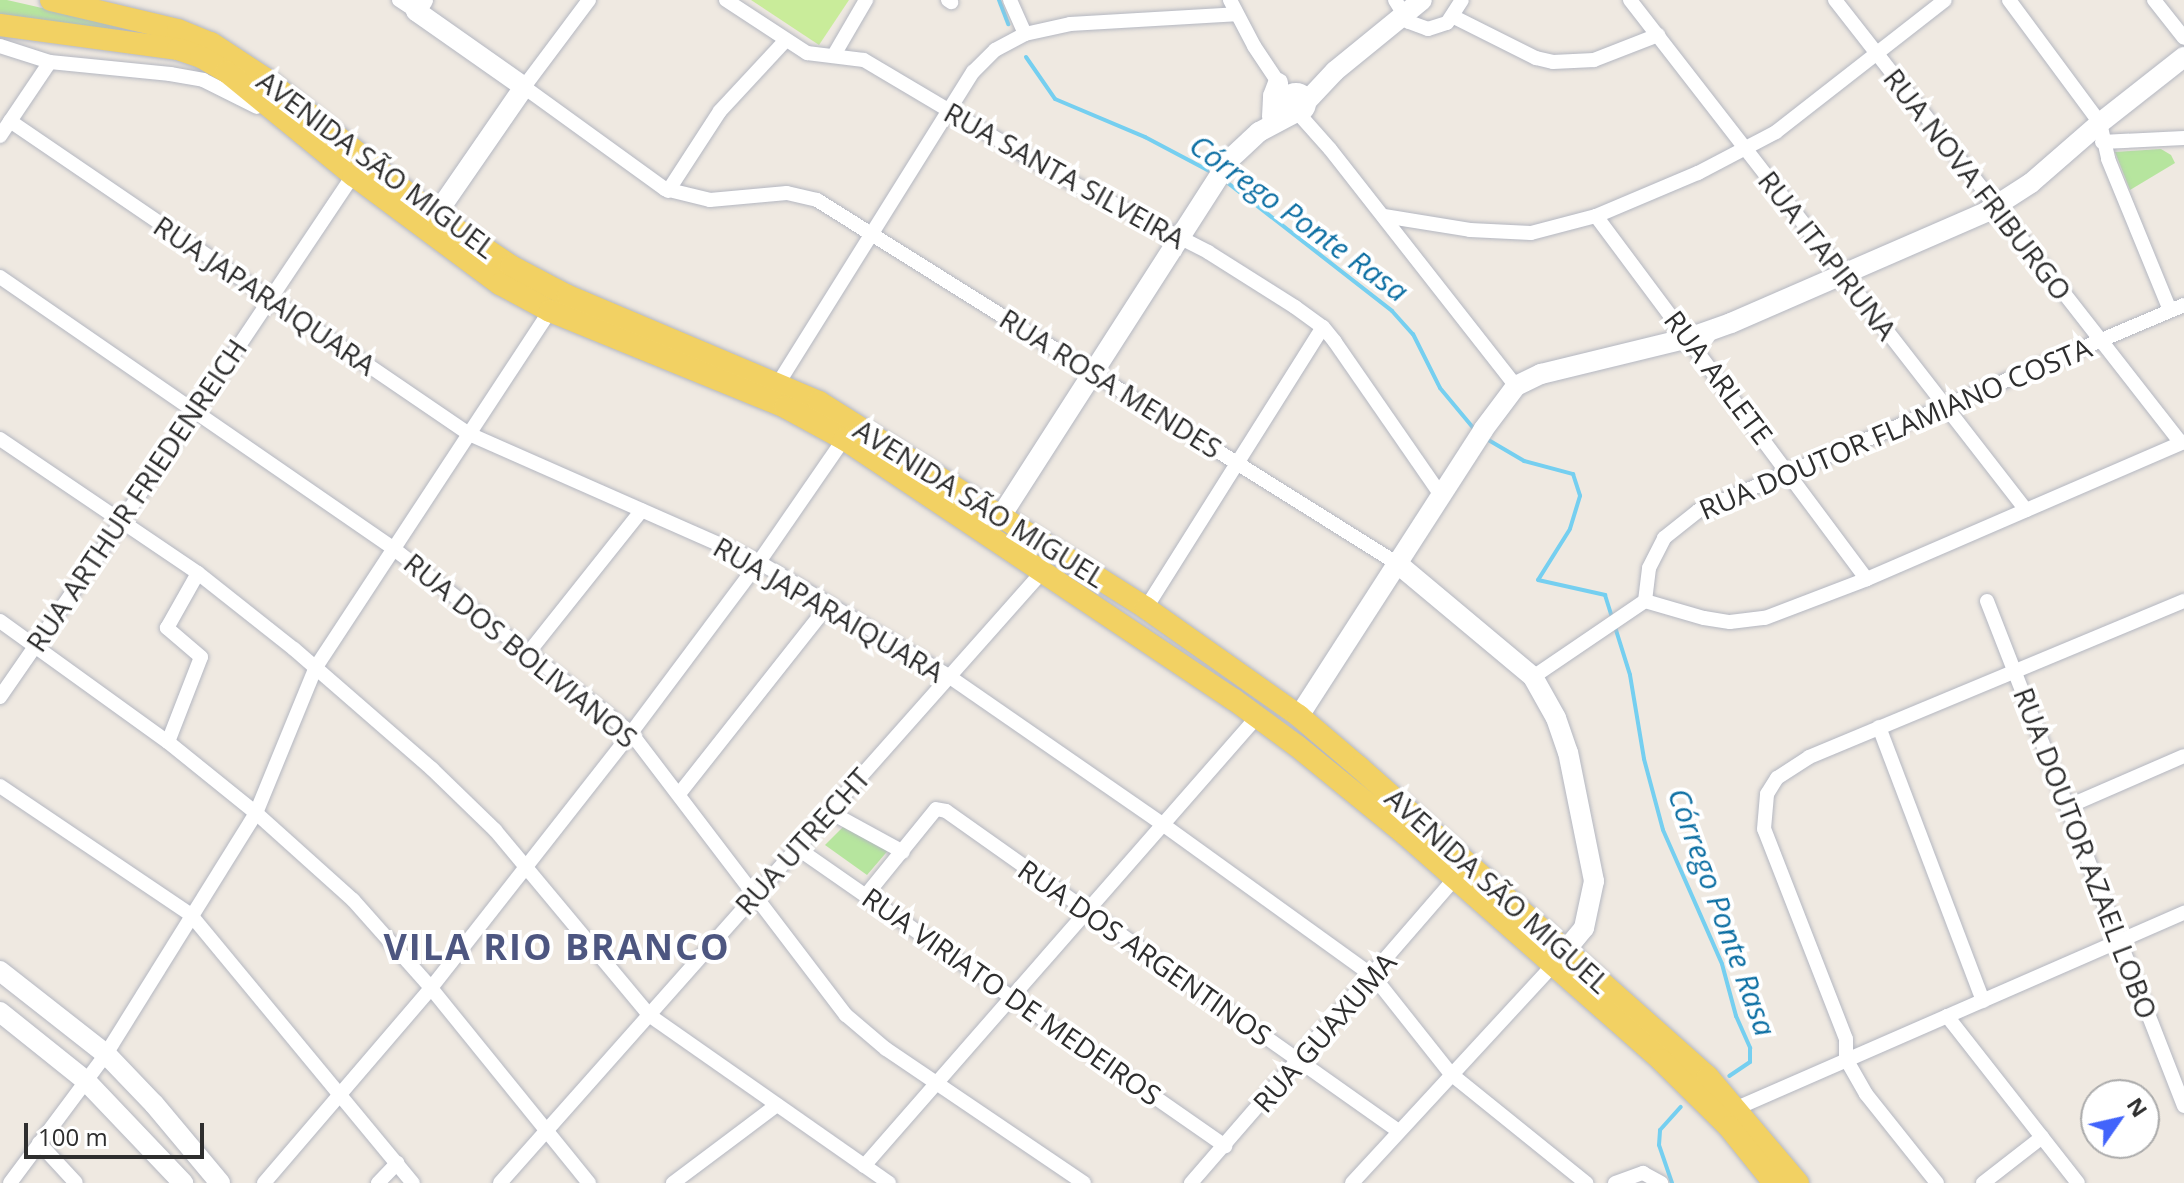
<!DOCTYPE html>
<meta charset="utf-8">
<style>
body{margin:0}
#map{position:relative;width:2184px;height:1183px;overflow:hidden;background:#efe9e1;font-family:"Open Sans",sans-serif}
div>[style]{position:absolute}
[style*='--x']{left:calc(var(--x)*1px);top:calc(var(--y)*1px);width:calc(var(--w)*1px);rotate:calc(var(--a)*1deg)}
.green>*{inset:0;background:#b6e59e}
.pitch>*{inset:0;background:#c9ec9a}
.stream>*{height:4px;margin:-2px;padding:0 2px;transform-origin:2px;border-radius:2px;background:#75cff0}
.roads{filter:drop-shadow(0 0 2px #b4b7c1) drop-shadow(0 0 2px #b4b7c1)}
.street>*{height:14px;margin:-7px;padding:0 7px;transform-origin:7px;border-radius:7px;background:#fff}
.secondary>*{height:20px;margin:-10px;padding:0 10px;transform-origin:10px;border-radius:10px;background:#fff}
.secondary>.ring{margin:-10px;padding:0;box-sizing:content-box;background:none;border:20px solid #fff;border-radius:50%}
.primary>*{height:22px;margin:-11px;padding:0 11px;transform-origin:11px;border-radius:11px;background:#f2d163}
span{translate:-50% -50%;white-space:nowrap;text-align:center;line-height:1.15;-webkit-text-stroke:8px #fff;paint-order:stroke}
.street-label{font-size:28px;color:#2e2e2e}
.water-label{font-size:30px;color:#0d6fa3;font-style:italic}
.district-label{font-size:36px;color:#4d5680;font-weight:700;letter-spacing:2px}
.north{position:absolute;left:2080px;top:1079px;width:80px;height:80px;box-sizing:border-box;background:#fff;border:2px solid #ababab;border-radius:50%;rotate:56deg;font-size:22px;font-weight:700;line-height:32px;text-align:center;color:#2e2e2e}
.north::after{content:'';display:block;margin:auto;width:28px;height:36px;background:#4264fb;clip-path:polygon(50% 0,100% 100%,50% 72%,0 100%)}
.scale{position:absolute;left:24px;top:1123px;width:180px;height:36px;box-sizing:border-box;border:4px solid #2e2e2e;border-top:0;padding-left:10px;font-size:24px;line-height:28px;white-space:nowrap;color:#2e2e2e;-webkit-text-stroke:6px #fff;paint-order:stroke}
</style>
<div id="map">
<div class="green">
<div style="clip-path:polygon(0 0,7px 0,165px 36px,0 16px)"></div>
<div style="clip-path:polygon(2161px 149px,2171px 155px,2175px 163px,2130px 190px,2115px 152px)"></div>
<div style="clip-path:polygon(847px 823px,891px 847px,867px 875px,825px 845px)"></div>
</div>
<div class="pitch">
<div style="clip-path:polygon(751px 0,849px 0,819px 45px)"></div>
</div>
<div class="stream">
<div style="--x:999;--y:0;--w:26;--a:69"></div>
<div style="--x:1026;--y:57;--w:51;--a:55.4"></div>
<div style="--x:1055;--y:99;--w:98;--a:22.9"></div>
<div style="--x:1145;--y:137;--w:77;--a:27.9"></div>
<div style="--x:1224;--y:180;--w:213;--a:37.9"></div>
<div style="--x:1392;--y:311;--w:31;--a:48"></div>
<div style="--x:1413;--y:334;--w:60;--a:63.4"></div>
<div style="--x:1440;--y:388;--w:55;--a:50.2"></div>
<div style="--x:1485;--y:438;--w:45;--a:30.5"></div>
<div style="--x:1524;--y:461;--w:51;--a:14.9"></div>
<div style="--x:1573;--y:474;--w:23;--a:72"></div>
<div style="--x:1580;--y:496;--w:34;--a:107"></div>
<div style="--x:1570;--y:529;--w:60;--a:122.1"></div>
<div style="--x:1538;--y:580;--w:69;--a:12.6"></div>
<div style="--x:1605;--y:595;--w:84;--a:72.6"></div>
<div style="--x:1630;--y:675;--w:85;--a:80.5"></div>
<div style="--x:1644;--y:759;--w:73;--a:75"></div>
<div style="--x:1663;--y:830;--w:146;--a:66.2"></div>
<div style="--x:1722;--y:964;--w:54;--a:74.9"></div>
<div style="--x:1736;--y:1016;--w:35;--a:66"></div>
<div style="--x:1750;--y:1048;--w:14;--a:90"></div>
<div style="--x:1750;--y:1062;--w:25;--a:146"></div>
<div style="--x:1672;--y:1183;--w:40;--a:-108.9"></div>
<div style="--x:1659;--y:1145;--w:15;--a:-86"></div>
<div style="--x:1660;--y:1130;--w:31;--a:-48"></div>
</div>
<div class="roads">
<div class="street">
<div style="--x:399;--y:0;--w:20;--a:33"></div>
<div style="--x:589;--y:0;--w:109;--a:126.8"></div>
<div style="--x:524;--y:87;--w:174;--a:35.9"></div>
<div style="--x:665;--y:189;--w:46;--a:13.7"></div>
<div style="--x:710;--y:200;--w:77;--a:-5.2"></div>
<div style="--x:787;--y:193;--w:31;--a:13"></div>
<div style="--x:817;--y:200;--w:686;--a:32.07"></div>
<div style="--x:726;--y:0;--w:97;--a:33.2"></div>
<div style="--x:807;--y:53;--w:57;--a:7"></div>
<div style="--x:864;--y:60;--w:229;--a:30.7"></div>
<div style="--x:1061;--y:177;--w:165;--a:27"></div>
<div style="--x:1208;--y:252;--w:103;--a:32.3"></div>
<div style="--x:1295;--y:307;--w:34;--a:36"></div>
<div style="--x:1323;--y:327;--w:19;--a:51"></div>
<div style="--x:1335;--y:342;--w:186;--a:55.3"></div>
<div style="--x:948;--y:0;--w:4;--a:34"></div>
<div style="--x:1010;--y:0;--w:37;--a:66"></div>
<div style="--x:1230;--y:0;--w:52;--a:62.4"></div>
<div style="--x:1254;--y:46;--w:61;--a:56.3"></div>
<div style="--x:1395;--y:0;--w:26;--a:58"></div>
<div style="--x:1409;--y:22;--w:20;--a:20"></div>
<div style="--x:1428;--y:29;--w:20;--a:-18"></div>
<div style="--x:1447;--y:23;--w:27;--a:-57"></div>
<div style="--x:1630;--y:0;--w:646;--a:52.17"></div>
<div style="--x:1835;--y:0;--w:562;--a:52.01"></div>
<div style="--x:2009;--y:0;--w:153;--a:53.5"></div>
<div style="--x:2100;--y:123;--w:37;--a:77"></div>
<div style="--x:2108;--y:159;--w:163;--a:67.7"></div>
<div style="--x:2154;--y:0;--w:48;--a:51.7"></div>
<div style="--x:1454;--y:17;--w:92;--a:26.6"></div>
<div style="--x:1536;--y:58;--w:17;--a:13"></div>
<div style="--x:1553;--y:62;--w:41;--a:-2.8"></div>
<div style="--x:1594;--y:60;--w:69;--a:-21.3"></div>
<div style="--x:0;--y:46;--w:52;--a:17.7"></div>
<div style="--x:50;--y:62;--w:121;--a:5.7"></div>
<div style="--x:170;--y:74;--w:34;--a:10"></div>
<div style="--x:203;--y:80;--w:60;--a:26.6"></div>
<div style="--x:834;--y:55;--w:64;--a:-59.8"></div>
<div style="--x:1298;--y:113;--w:48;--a:48.4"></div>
<div style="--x:1330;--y:149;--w:301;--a:51.9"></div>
<div style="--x:10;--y:121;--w:556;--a:34.29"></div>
<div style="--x:469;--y:434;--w:317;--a:23.8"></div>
<div style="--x:759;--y:562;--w:219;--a:31"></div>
<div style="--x:947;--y:675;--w:265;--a:34.7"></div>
<div style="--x:1165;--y:826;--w:258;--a:35.8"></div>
<div style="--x:1374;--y:977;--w:124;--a:51.6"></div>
<div style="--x:1451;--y:1074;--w:174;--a:38.9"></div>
<div style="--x:0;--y:136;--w:89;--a:-56"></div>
<div style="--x:2102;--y:142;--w:82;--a:-2.8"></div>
<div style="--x:668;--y:191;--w:95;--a:-57"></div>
<div style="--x:720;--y:111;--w:96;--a:-47.1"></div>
<div style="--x:1384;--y:216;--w:87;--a:9.2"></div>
<div style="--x:1470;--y:230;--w:61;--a:2.8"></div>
<div style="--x:1531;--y:233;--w:67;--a:-14.7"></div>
<div style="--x:1596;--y:216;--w:111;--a:-22.9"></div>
<div style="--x:1698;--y:173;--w:88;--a:-27.7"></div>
<div style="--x:1776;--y:132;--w:214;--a:-38"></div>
<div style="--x:1596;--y:216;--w:453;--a:53.3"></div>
<div style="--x:0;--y:277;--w:479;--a:34.6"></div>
<div style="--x:394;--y:549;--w:300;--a:37.8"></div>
<div style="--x:631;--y:733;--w:355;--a:52.7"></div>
<div style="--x:846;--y:1015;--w:52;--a:40.4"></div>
<div style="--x:886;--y:1049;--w:239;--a:34.1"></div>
<div style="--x:779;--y:382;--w:366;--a:-58"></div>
<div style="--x:973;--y:72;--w:31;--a:-45"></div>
<div style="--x:995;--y:50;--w:34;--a:-28"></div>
<div style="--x:1025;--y:34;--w:46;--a:-12.5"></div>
<div style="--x:1070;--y:24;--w:166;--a:-3.4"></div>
<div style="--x:0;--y:439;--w:239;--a:34.1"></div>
<div style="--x:198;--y:573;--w:122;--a:38.4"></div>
<div style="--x:294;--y:649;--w:183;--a:41"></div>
<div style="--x:432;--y:769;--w:88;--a:44.1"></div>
<div style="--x:495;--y:830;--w:241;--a:50.2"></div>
<div style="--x:649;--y:1015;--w:293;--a:35"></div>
<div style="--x:1645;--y:601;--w:61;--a:16.1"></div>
<div style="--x:1704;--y:618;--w:26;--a:9"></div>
<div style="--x:1730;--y:622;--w:35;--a:-7"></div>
<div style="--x:1765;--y:618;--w:109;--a:-20.9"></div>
<div style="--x:1867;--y:579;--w:345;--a:-23.4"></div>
<div style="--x:1987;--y:601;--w:542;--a:68.69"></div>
<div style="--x:1146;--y:608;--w:332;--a:-57.8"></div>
<div style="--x:0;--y:621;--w:207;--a:35.8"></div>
<div style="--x:168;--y:742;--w:113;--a:38.9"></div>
<div style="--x:256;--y:813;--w:130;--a:41.9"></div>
<div style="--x:353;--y:900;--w:118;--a:48.4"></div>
<div style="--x:431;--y:988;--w:251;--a:51"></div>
<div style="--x:529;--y:652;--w:181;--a:-51.5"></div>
<div style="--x:1533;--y:677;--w:135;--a:-34.2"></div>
<div style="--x:1645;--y:601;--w:33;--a:-83"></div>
<div style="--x:1649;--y:568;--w:34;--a:-63"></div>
<div style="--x:1664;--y:538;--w:43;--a:-38.5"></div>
<div style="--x:1698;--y:511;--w:528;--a:-22.97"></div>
<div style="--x:0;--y:697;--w:213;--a:-55.3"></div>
<div style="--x:121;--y:522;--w:417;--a:-56.2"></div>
<div style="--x:1879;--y:727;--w:293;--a:69.2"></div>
<div style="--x:168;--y:742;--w:91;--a:-68.8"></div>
<div style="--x:201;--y:657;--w:45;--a:-139.5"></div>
<div style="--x:167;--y:628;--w:63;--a:-60.6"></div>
<div style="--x:0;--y:786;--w:230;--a:34"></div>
<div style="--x:191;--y:915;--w:348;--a:50.4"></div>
<div style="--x:679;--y:794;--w:242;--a:-51.7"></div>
<div style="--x:2069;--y:806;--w:125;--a:-23.5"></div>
<div style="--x:830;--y:812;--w:83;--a:28.7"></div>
<div style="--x:797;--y:848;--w:522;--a:34.85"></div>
<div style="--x:867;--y:894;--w:109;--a:-50.9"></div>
<div style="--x:936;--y:809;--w:10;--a:11"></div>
<div style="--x:946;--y:811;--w:552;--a:35.27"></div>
<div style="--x:1947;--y:1016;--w:212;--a:51.9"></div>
<div style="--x:1737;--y:1108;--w:488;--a:-23.6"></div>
<div style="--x:39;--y:1143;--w:54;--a:47.2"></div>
<div style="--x:864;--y:1166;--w:597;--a:-48.81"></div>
<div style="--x:10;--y:1183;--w:161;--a:-53.3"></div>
<div style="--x:106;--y:1054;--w:284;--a:-58.1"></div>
<div style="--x:256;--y:813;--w:158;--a:-67.7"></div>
<div style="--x:316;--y:667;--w:426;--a:-56.7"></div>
<div style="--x:264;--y:1183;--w:257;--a:-49.4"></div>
<div style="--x:431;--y:988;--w:324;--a:-51.9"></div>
<div style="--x:631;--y:733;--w:214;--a:-53.2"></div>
<div style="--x:759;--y:562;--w:150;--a:-55.4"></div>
<div style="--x:378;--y:1183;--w:28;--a:-46"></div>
<div style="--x:500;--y:1183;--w:818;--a:-48.42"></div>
<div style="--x:673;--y:1183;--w:130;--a:-36.9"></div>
<div style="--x:1191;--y:1183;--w:403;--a:-49.1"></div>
<div style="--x:1352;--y:1183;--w:297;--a:-47.3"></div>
<div style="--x:1615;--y:1183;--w:30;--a:-20"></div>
<div style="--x:1643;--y:1173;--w:21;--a:29"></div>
<div style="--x:1937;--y:1183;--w:114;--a:-128.6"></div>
<div style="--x:1866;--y:1094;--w:40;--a:-119.7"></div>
<div style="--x:1846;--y:1059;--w:20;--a:-90"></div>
<div style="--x:1846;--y:1039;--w:225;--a:-111.3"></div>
<div style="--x:1764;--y:829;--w:35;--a:-85"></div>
<div style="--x:1767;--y:794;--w:19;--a:-58"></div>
<div style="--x:1777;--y:778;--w:38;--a:-33"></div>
<div style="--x:1809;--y:757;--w:406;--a:-22.6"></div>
<div style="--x:1983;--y:1183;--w:75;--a:-37.9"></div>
</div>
<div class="secondary">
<div style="--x:423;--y:0;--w:13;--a:122"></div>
<div style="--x:416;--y:11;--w:132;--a:35.1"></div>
<div style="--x:524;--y:87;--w:169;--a:124.6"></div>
<div class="ring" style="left:1286px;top:93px;width:0;height:0"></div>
<div style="--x:1306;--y:102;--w:42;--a:-46.9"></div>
<div style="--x:1335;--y:71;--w:112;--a:-39.2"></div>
<div style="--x:1272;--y:117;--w:21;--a:-87"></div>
<div style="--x:1273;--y:96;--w:14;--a:-69"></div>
<div style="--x:1001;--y:516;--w:424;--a:-57.3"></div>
<div style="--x:1230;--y:159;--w:40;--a:-43"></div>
<div style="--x:1259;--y:132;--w:40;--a:-28"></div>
<div style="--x:1398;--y:564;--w:176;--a:39.9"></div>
<div style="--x:1533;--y:677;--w:47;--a:60.7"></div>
<div style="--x:1556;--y:718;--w:36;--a:71"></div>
<div style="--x:1568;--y:752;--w:132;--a:78.6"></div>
<div style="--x:1594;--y:881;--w:48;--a:102"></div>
<div style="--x:1584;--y:928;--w:44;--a:129.5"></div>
<div style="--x:1299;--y:716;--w:340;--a:-57.2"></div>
<div style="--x:1483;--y:430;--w:55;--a:-53.1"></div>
<div style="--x:1516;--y:386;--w:28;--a:-26"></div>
<div style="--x:1541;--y:374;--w:152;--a:-13.7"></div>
<div style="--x:1689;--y:338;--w:45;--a:-19.7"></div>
<div style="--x:1731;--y:323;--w:278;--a:-23.5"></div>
<div style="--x:1986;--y:212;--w:54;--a:-32.8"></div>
<div style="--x:2031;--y:183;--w:91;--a:-41"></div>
<div style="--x:2100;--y:123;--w:107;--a:-38.2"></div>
<div style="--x:0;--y:971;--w:135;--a:38.1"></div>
<div style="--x:106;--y:1054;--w:69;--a:46.2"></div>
<div style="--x:154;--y:1104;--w:103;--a:50.1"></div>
<div style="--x:0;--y:1012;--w:110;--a:38.7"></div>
<div style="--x:86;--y:1081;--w:141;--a:46.4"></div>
</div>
<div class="primary">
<div style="--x:51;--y:0;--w:130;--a:13.3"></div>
<div style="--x:178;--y:30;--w:35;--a:22"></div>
<div style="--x:211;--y:43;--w:66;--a:33.2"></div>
<div style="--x:266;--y:79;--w:218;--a:38.9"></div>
<div style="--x:436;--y:216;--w:90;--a:33.7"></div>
<div style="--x:511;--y:266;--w:64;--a:27.8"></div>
<div style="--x:568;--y:296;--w:272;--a:22.9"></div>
<div style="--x:819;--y:402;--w:386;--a:32.2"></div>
<div style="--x:1146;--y:608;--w:187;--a:35.2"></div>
<div style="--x:1299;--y:716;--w:79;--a:40.4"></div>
<div style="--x:1359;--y:767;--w:467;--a:41.6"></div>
<div style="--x:1708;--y:1077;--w:139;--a:49.7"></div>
<div style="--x:0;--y:25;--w:180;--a:7.7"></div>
<div style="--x:178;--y:49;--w:24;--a:19"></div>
<div style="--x:201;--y:57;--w:30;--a:30"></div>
<div style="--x:227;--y:72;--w:163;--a:39.3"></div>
<div style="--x:353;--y:175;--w:183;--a:36.6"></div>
<div style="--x:500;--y:284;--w:57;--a:28.4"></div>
<div style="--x:550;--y:311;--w:254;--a:22.2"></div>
<div style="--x:785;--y:407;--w:67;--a:28.5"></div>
<div style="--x:844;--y:439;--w:468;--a:33.8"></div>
<div style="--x:1233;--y:699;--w:79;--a:36.3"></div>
<div style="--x:1297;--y:746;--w:141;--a:39.2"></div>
<div style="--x:1406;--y:835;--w:340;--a:41.4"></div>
<div style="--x:1661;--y:1060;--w:95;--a:44.6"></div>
<div style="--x:1729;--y:1127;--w:72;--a:51.2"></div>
</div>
</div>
<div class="street-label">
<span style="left:377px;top:164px;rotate:37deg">AVENIDA SÃO MIGUEL</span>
<span style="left:1065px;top:175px;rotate:29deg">RUA SANTA SILVEIRA</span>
<span style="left:1978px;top:184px;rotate:52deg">RUA NOVA FRIBURGO</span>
<span style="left:1828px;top:255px;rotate:52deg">RUA ITAPIRUNA</span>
<span style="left:265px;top:295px;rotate:34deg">RUA JAPARAIQUARA</span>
<span style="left:1719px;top:377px;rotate:53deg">RUA ARLETE</span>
<span style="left:1111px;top:383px;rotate:32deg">RUA ROSA MENDES</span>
<span style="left:1895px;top:428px;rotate:-23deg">RUA DOUTOR FLAMIANO COSTA</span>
<span style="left:136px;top:495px;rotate:-56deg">RUA ARTHUR FRIEDENREICH</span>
<span style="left:980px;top:503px;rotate:32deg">AVENIDA SÃO MIGUEL</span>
<span style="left:829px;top:609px;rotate:30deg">RUA JAPARAIQUARA</span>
<span style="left:521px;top:650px;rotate:39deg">RUA DOS BOLIVIANOS</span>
<span style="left:802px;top:841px;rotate:-48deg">RUA UTRECHT</span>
<span style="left:2086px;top:853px;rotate:69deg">RUA DOUTOR AZAEL LOBO</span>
<span style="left:1498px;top:890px;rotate:42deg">AVENIDA SÃO MIGUEL</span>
<span style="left:1145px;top:952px;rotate:35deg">RUA DOS ARGENTINOS</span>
<span style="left:1012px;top:996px;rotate:35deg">RUA VIRIATO DE MEDEIROS</span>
<span style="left:1324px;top:1032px;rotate:-49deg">RUA GUAXUMA</span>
</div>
<div class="water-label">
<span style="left:1299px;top:218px;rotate:36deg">Córrego Ponte Rasa</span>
<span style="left:1722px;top:912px;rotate:70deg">Córrego Ponte Rasa</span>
</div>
<div class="district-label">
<span style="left:557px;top:947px">VILA RIO BRANCO</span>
</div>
<div class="north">N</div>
<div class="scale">100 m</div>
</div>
